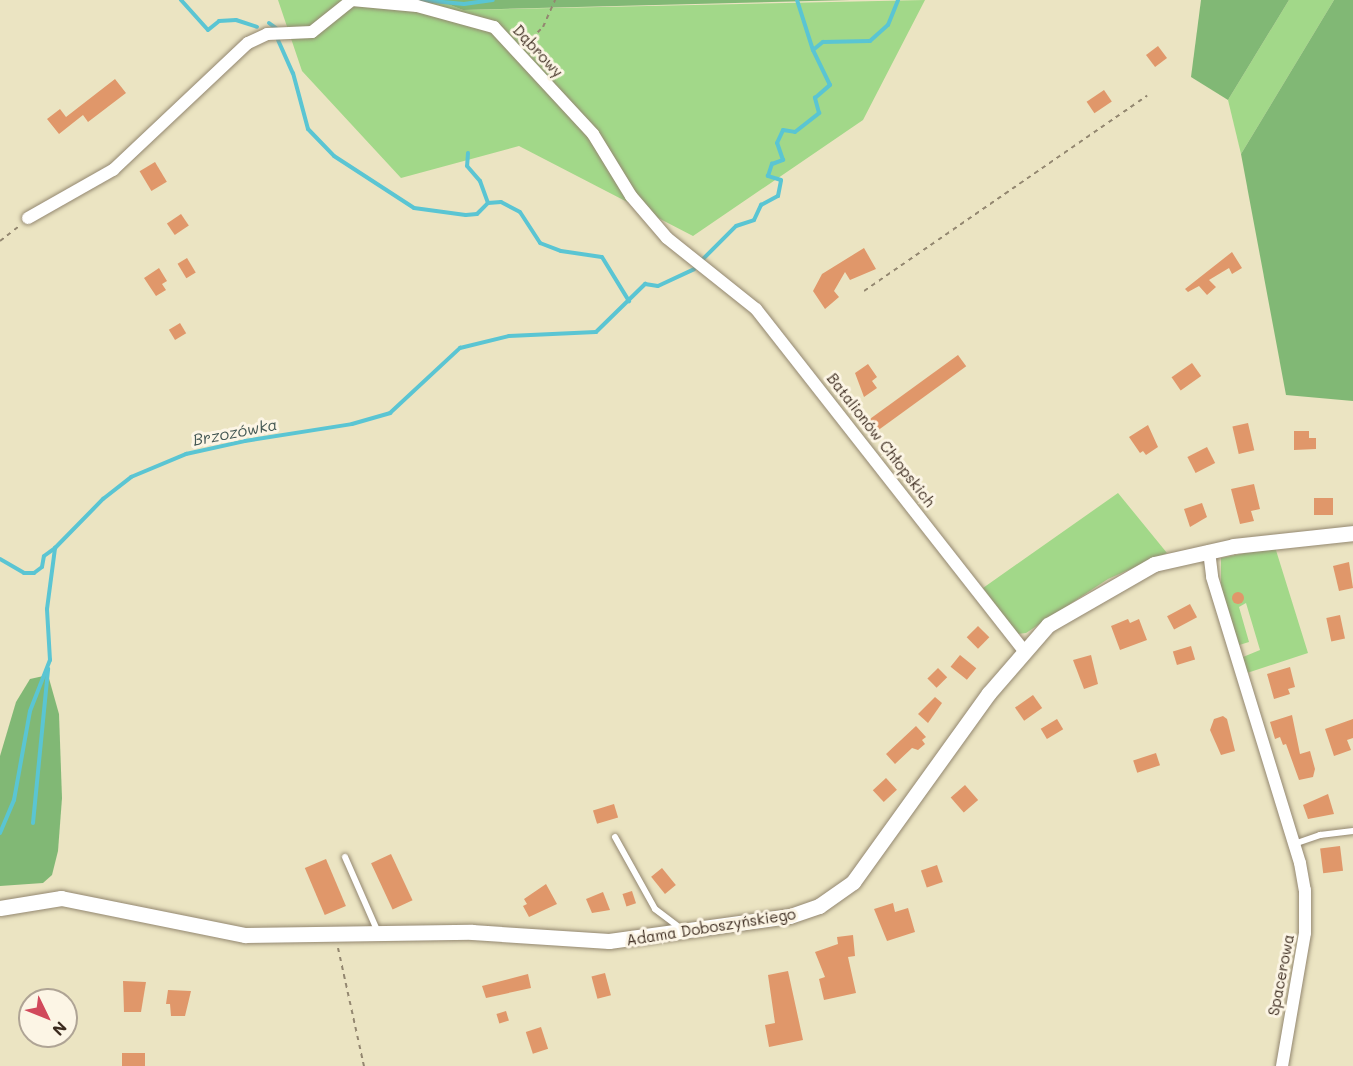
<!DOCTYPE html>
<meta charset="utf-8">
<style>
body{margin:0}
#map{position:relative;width:1353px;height:1066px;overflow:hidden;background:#ebe4c2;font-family:Mali,sans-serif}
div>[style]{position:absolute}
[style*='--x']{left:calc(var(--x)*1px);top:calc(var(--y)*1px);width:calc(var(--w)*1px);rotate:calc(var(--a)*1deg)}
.green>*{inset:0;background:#a2d889}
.forest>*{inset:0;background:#81b875}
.stream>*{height:4px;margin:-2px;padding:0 2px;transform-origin:2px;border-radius:2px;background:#5ac5d3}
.building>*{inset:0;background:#e0976a;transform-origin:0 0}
.round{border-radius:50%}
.path>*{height:2px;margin-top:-1px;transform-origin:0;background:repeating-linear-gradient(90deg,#938770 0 4.5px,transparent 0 9px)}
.roads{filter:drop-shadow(0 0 2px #938770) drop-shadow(0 0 2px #938770)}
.service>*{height:6px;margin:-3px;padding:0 3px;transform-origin:3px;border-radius:3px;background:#fff}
.minor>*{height:12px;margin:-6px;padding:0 6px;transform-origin:6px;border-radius:6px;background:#fff}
.tertiary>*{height:15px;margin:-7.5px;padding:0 7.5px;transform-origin:7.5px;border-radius:7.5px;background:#fff}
span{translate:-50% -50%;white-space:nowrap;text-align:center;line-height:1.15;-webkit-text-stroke:6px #fcf5e5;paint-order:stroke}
.street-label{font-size:15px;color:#3b2a1e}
.water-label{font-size:16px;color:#445854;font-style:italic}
.north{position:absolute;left:18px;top:988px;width:60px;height:60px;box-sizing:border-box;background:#fcf5e5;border:2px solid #afa495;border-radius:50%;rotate:133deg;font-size:16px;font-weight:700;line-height:24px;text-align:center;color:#3b2a1e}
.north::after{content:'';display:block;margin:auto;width:21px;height:27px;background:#d1495b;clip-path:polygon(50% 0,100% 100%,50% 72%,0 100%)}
</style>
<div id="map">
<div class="green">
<div style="clip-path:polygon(278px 0,437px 0,463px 10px,925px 0,863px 120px,693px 236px,519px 146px,401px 178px,302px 71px)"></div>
<div style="clip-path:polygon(1289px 0,1334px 0,1241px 154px,1228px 100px)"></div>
<div style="clip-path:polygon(1118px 493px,1167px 553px,1108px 579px,1026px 633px,1017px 634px,983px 588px)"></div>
<div style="clip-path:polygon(1275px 547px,1308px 653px,1247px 673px,1243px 657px,1260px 650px,1246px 603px,1239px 607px,1249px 642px,1236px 646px,1221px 587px,1221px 558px)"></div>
</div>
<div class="forest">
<div style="clip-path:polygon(437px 0,850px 0,463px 10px)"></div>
<div style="clip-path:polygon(1201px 0,1289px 0,1228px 100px,1191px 77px)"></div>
<div style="clip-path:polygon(1334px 0,1353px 0,1353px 401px,1286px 395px,1241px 154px)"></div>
<div style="clip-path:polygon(48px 675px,59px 714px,62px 798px,58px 851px,52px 875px,43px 883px,0 886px,0 756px,16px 702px,30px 679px)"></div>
</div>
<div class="stream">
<div style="--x:181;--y:0;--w:40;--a:48"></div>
<div style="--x:208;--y:30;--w:14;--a:-39"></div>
<div style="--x:219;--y:21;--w:17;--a:-3"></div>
<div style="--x:236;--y:20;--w:22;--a:18"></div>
<div style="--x:421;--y:0;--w:43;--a:5.3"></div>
<div style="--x:464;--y:4;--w:29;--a:-8"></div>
<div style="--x:797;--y:0;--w:52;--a:72.3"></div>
<div style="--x:269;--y:23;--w:9;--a:36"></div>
<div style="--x:278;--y:40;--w:36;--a:66"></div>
<div style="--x:293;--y:73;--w:58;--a:75"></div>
<div style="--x:308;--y:129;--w:37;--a:46"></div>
<div style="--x:334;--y:156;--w:95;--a:33"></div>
<div style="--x:414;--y:208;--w:52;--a:7.7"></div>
<div style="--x:466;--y:215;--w:11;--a:-5"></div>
<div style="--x:477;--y:214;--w:16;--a:-45"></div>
<div style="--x:468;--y:153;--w:13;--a:94"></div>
<div style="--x:467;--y:166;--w:20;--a:49"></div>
<div style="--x:480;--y:181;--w:23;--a:70"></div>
<div style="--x:488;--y:203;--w:13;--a:-4"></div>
<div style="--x:501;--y:202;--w:21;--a:28"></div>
<div style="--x:520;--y:212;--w:37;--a:57"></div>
<div style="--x:540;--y:243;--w:22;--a:21"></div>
<div style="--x:561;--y:251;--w:41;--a:8.3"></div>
<div style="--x:602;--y:257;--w:52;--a:58.5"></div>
<div style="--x:701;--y:261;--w:49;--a:-45"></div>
<div style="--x:736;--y:226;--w:19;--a:-18"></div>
<div style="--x:754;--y:220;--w:17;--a:-65"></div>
<div style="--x:761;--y:205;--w:19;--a:-28"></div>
<div style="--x:778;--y:196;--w:16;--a:-79"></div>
<div style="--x:781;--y:180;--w:14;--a:-163"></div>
<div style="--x:768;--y:176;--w:13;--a:-72"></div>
<div style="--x:772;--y:164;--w:12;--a:-20"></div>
<div style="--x:783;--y:160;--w:18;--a:-109"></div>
<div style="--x:777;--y:143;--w:14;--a:-65"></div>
<div style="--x:783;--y:130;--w:12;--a:9"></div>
<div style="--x:795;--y:132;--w:31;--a:-38"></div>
<div style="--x:819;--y:113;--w:16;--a:-105"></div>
<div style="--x:815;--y:98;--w:20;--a:-41"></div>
<div style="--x:830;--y:85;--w:39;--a:-116"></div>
<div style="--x:813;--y:50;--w:13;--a:-39"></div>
<div style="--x:823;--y:42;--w:47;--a:-1.2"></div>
<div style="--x:870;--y:41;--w:24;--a:-42"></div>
<div style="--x:888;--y:25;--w:27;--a:-68"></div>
<div style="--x:0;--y:559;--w:28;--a:30"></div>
<div style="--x:24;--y:573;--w:10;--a:0"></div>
<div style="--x:34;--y:573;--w:10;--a:-37"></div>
<div style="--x:42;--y:567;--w:11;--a:-80"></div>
<div style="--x:44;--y:556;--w:14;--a:-36"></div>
<div style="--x:33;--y:823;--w:155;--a:-84.4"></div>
<div style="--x:0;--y:833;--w:36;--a:-67"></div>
<div style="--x:14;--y:800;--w:90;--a:-79.8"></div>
<div style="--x:30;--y:711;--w:55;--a:-68.6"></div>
<div style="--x:50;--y:660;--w:51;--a:-93.4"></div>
<div style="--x:47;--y:609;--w:62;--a:-82.5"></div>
<div style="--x:55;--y:548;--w:69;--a:-45.6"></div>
<div style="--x:103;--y:499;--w:36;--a:-38"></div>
<div style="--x:131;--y:477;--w:60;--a:-22.7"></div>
<div style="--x:186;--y:454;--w:60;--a:-12.4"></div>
<div style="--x:245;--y:441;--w:108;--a:-9"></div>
<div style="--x:352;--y:424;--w:40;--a:-16"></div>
<div style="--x:390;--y:413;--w:96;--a:-42.9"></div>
<div style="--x:460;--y:348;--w:50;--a:-13.8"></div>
<div style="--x:509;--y:336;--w:87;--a:-2.6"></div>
<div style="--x:596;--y:332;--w:69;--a:-44.4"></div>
<div style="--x:645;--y:284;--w:13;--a:9"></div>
<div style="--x:658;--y:286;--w:40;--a:-25"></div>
</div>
<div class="building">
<div style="left:1158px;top:46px;width:15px;height:15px;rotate:53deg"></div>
<div style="clip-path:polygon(115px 79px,126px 93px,88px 122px,83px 115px,59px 134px,47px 119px,60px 109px,66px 117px)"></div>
<div style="left:1104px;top:90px;width:14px;height:21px;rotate:56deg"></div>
<div style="left:155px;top:162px;width:23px;height:18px;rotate:59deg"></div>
<div style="left:181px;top:214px;width:14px;height:17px;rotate:56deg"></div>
<div style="clip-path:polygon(864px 248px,876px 269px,850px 280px,845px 272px,834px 291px,839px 297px,825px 309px,813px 291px,822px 274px)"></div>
<div style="clip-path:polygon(1232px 252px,1242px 268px,1232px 274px,1229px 268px,1209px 280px,1216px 287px,1207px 295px,1199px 286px,1188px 292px,1185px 289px)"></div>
<div style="left:187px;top:258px;width:17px;height:11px;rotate:59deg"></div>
<div style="clip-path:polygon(159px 268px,167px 281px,162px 284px,166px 290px,156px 296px,144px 278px)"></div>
<div style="left:180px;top:323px;width:12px;height:13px;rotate:59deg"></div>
<div style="left:958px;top:355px;width:14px;height:117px;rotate:54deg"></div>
<div style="left:1192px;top:363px;width:16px;height:25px;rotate:55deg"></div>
<div style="clip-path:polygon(868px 364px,877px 377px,872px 381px,877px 388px,864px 397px,855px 373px)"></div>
<div style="left:1248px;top:423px;width:28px;height:16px;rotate:77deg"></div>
<div style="clip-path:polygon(1148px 425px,1158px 447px,1146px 455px,1143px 451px,1140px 453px,1129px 437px)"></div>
<div style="clip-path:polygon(1294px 431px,1309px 431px,1309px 438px,1316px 438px,1316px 449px,1294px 450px)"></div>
<div style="left:1207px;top:447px;width:18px;height:22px;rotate:63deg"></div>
<div style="clip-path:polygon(1254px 484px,1260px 509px,1251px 511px,1254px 521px,1240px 524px,1231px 489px)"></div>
<div style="left:1314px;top:498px;width:19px;height:17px"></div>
<div style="clip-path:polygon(1202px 503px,1207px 517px,1190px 527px,1184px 509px)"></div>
<div style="clip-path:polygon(1349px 562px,1353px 588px,1339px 591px,1333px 566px)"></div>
<div class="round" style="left:1232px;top:592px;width:12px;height:12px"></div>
<div style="left:1190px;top:604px;width:15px;height:26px;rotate:62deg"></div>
<div style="left:1340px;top:615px;width:24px;height:14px;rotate:78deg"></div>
<div style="clip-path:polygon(1128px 619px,1130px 623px,1139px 619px,1147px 640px,1120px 650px,1111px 626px)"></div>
<div style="left:978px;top:626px;width:16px;height:16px;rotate:45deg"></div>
<div style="left:1191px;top:646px;width:14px;height:19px;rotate:73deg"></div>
<div style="left:960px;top:655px;width:21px;height:15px;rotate:39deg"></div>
<div style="clip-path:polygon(1091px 655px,1098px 684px,1084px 689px,1073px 660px)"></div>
<div style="clip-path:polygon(1290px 667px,1295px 687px,1288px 689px,1290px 694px,1274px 699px,1267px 674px)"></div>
<div style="left:938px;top:668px;width:13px;height:15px;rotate:45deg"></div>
<div style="left:1033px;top:695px;width:16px;height:22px;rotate:55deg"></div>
<div style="clip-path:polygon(935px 697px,942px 703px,928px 723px,918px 714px)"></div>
<div style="clip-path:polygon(1292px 715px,1300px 754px,1310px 751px,1315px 769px,1313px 777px,1299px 780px,1286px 744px,1283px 745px,1280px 737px,1275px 739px,1270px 722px)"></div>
<div style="clip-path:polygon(1223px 716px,1227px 719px,1235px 751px,1221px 755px,1210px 730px,1214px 719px)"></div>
<div style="left:1057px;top:719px;width:12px;height:19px;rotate:59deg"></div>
<div style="clip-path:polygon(1353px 719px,1353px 738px,1347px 740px,1351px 750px,1334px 756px,1325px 729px)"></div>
<div style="clip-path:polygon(916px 726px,926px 737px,922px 740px,925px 744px,918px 750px,912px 748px,895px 764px,886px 754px)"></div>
<div style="left:1156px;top:753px;width:13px;height:24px;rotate:72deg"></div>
<div style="left:886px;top:778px;width:16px;height:18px;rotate:47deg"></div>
<div style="left:965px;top:785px;width:20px;height:19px;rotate:49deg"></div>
<div style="clip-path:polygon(1328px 794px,1334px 814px,1308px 819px,1303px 805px)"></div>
<div style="left:614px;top:804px;width:14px;height:22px;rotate:73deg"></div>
<div style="left:1340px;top:846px;width:25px;height:20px;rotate:83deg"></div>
<div style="left:391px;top:854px;width:51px;height:22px;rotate:65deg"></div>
<div style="left:326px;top:859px;width:51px;height:23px;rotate:67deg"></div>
<div style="left:937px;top:865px;width:18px;height:17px;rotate:71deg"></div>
<div style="left:662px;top:868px;width:22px;height:14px;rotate:51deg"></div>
<div style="clip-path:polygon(546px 884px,557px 904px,529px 917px,523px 906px,527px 904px,524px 899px)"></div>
<div style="left:632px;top:891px;width:13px;height:10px;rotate:72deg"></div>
<div style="clip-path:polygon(603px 892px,610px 910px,592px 913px,586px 899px)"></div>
<div style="clip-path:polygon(893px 903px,895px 912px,908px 908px,915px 932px,887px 941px,874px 909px)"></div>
<div style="clip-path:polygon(853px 935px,855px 956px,848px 957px,856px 993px,824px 1000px,819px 979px,825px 977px,815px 952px,838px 944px,837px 937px)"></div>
<div style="clip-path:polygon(788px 971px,803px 1040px,769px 1047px,765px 1025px,775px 1023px,768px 975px)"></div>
<div style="left:605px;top:973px;width:23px;height:14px;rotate:75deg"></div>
<div style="clip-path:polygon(528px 974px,531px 988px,486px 998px,482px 986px)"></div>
<div style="clip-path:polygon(123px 981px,146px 982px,141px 1012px,124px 1012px)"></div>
<div style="clip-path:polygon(168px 990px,191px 991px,185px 1016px,171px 1016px,170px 1004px,166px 1004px)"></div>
<div style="left:506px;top:1011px;width:10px;height:10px;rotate:73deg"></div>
<div style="left:541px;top:1027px;width:23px;height:16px;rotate:72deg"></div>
<div style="left:122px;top:1053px;width:23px;height:13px"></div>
</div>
<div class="path">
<div style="--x:525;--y:45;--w:25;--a:-45"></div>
<div style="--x:543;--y:27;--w:30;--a:-66"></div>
<div style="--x:0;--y:241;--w:24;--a:-38"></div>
<div style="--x:864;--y:291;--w:344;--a:-34.6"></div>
<div style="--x:338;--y:948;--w:121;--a:77.6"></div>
</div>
<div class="roads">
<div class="service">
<div style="--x:615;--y:837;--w:82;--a:60.9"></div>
<div style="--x:655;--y:909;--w:31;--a:37"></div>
<div style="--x:1294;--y:844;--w:28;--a:-19"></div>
<div style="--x:1320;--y:835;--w:33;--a:-7"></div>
<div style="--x:345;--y:857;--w:82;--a:66.3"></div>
</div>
<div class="minor">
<div style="--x:28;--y:218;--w:98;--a:-29.5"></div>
<div style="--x:113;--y:170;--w:185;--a:-43.3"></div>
<div style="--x:248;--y:43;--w:21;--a:-25"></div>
<div style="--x:267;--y:34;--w:45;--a:-2.5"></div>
<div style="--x:312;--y:32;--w:51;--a:-38.7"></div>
<div style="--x:352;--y:0;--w:65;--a:5.3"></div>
<div style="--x:417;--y:6;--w:80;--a:15.3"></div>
<div style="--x:494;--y:27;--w:146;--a:47.2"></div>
<div style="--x:593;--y:134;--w:73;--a:58.5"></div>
<div style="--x:631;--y:196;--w:55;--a:49.4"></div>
<div style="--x:667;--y:238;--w:114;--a:38.6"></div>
<div style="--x:756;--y:309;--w:433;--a:51.9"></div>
<div style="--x:1209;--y:551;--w:26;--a:83"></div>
<div style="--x:1212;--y:577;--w:299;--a:72.9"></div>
<div style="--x:1300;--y:863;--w:27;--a:80"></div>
<div style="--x:1305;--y:890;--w:43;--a:90"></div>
<div style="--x:1305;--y:933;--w:135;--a:99.8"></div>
</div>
<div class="tertiary">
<div style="--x:0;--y:908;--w:62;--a:-9.3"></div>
<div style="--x:61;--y:898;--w:188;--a:11.4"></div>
<div style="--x:245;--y:935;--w:227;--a:-0.8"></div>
<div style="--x:472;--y:932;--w:137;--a:3.8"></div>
<div style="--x:609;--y:941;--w:183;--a:-7.9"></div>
<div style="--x:790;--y:916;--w:31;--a:-19"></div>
<div style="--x:819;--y:906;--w:42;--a:-35.2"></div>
<div style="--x:853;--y:882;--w:233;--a:-54.3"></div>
<div style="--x:989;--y:693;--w:90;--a:-49.1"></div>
<div style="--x:1048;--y:625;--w:122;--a:-29.9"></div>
<div style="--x:1154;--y:564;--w:82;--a:-12.7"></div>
<div style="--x:1234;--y:546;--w:120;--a:-6.2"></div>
</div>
</div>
<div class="street-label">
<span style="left:538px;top:51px;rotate:47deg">Dąbrowy</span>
<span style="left:881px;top:440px;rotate:52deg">Batalionów Chłopskich</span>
<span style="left:711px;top:927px;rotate:-9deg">Adama Doboszyńskiego</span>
<span style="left:1281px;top:975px;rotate:-79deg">Spacerowa</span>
</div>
<div class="water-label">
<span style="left:235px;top:432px;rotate:-11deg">Brzozówka</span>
</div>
<div class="north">N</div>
</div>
